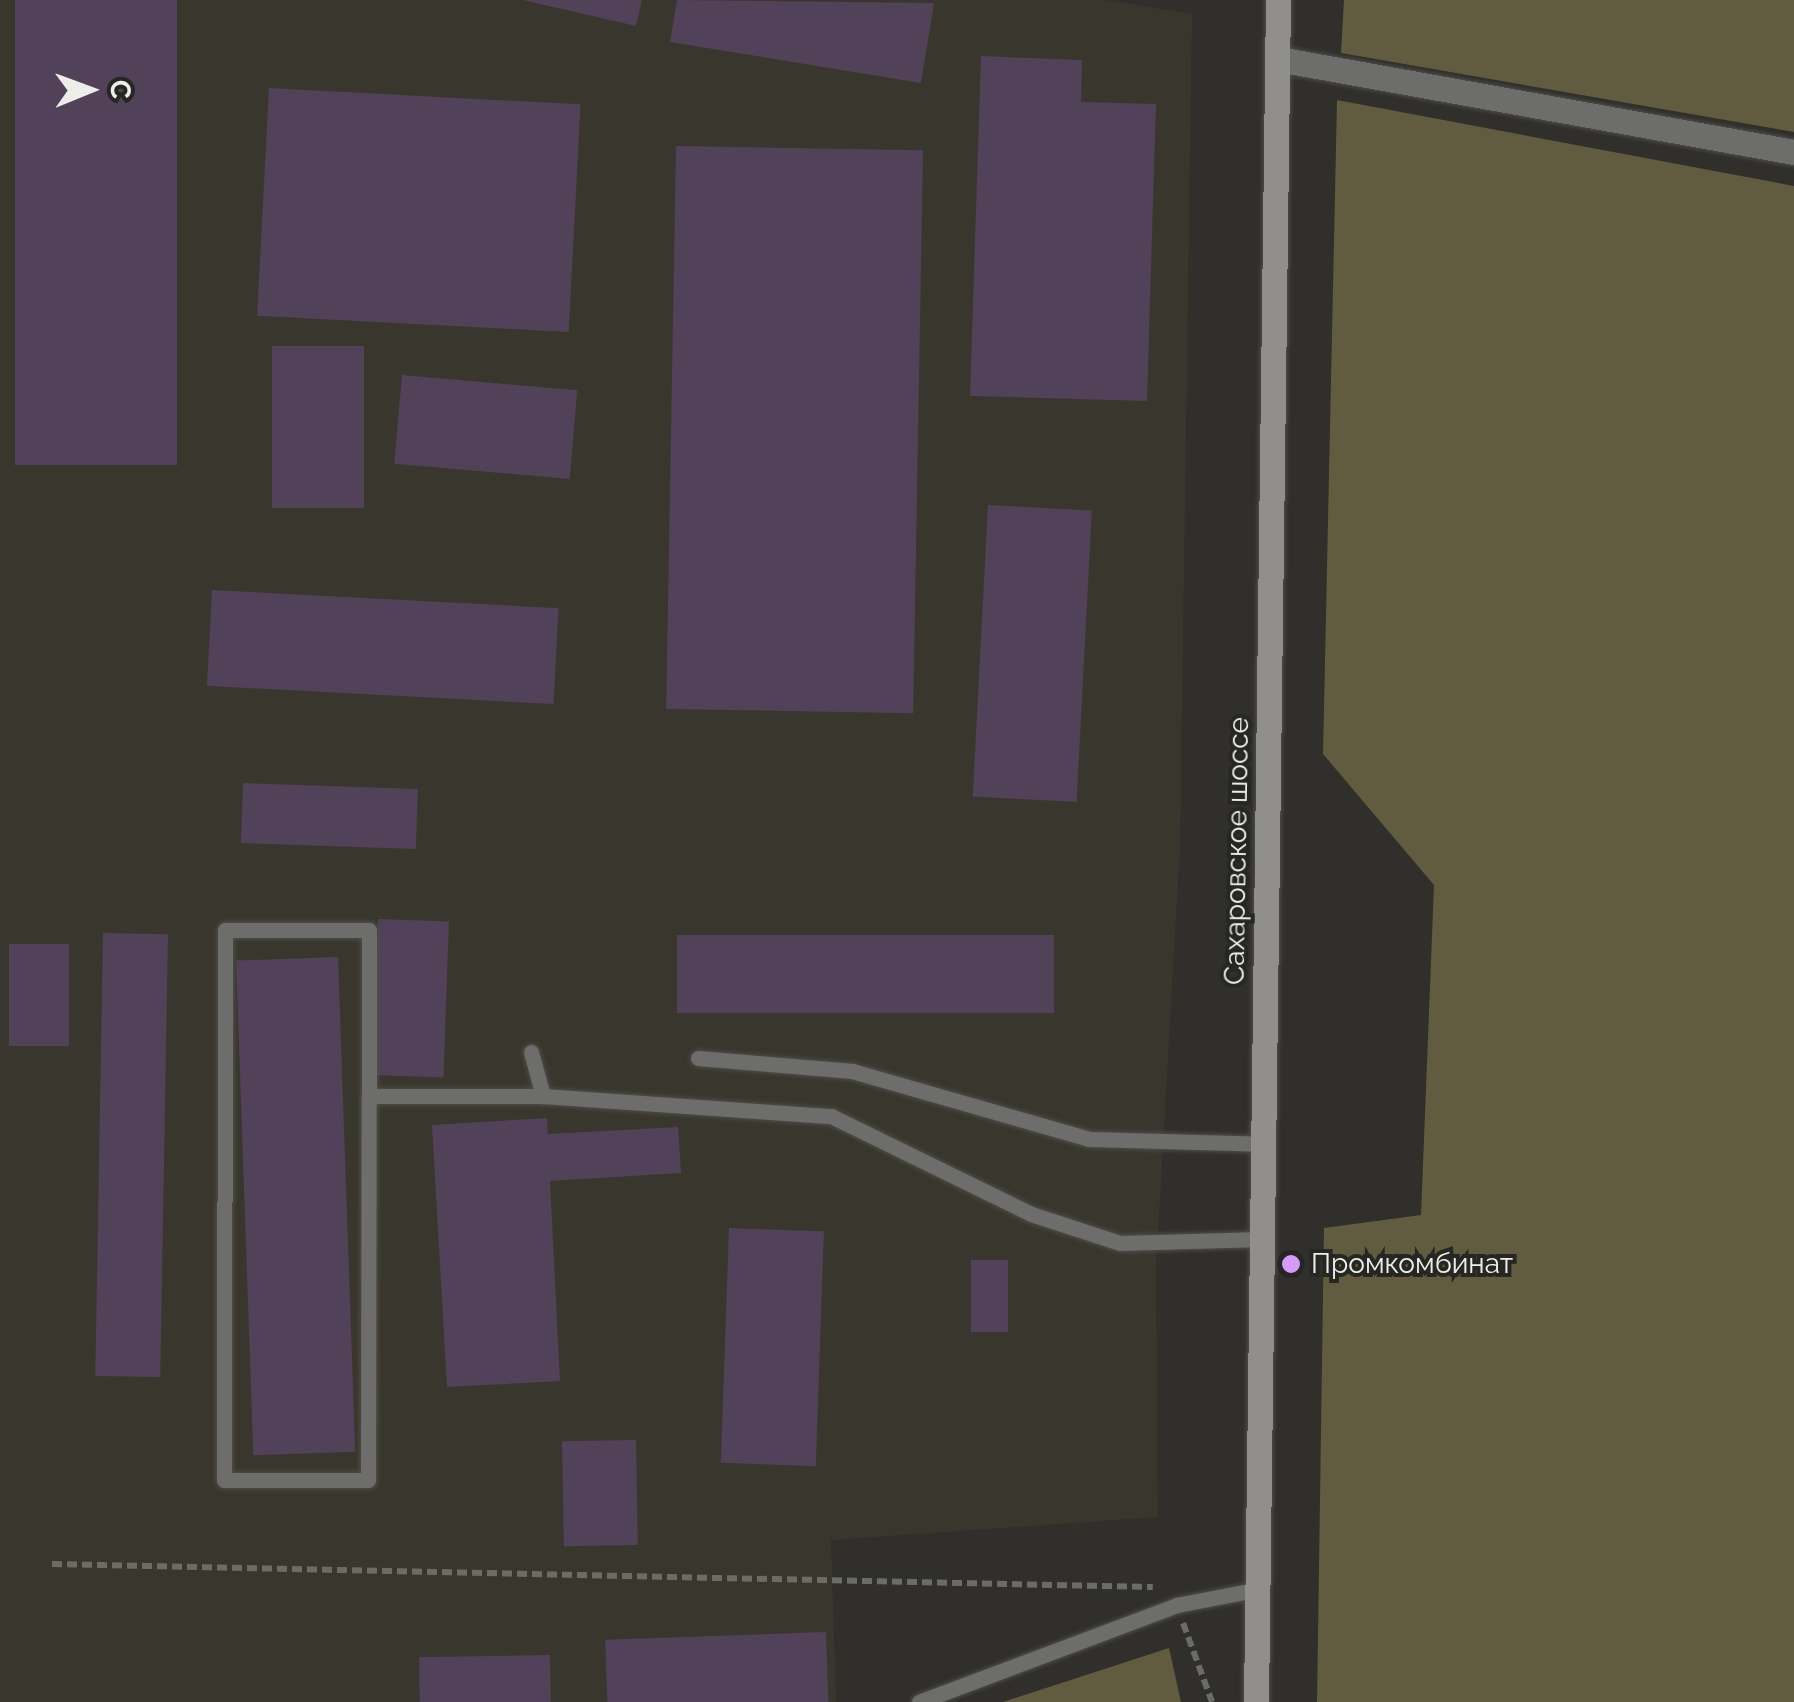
<!DOCTYPE html>
<meta charset="utf-8">
<style>
body{margin:0}
#map{position:relative;width:1794px;height:1702px;overflow:hidden;background:#302f2c;font-family:Raleway,sans-serif}
div>[style]{position:absolute}
[style*='--x']{left:calc(var(--x)*1px);top:calc(var(--y)*1px);width:calc(var(--w)*1px);rotate:calc(var(--a)*1deg)}
.built>*{inset:0;background:#39372d}
.forest>*{inset:0;background:#615b3f}
.building>*{inset:0;background:#51425a;transform-origin:0 0}
.path>*{height:6px;margin-top:-3px;transform-origin:0;background:repeating-linear-gradient(90deg,#6b6b68 0 10px,transparent 0 15px)}
.roads{filter:drop-shadow(0 0 2px #4e4d4a) drop-shadow(0 0 2px #4e4d4a)}
.lane>*{height:15px;margin:-7.5px;padding:0 7.5px;transform-origin:7.5px;border-radius:7.5px;background:#6d6d6b}
.street>*{height:25px;margin:-12.5px;padding:0 12.5px;transform-origin:12.5px;border-radius:12.5px;background:#6d6d6b}
.secondary>*{height:25px;margin:-12.5px;padding:0 12.5px;transform-origin:12.5px;border-radius:12.5px;background:#908f8c}
.dots>*{width:28px;height:28px;translate:-50% -50%;box-sizing:border-box;border:5px solid #262622;border-radius:50%}
span{translate:-50% -50%;white-space:nowrap;text-align:center;line-height:1.15;-webkit-text-stroke:8px #262622;paint-order:stroke}
.street-label{font-size:28px;color:#ededea}
.poi-label{font-size:28px;color:#ededea}
.left{translate:0 -50%;text-align:left}
.north{position:absolute;left:40px;top:40px;width:100px;height:100px;-webkit-text-stroke:8px #262622;paint-order:stroke;rotate:89deg;font-size:28px;font-weight:700;line-height:40px;text-align:center;color:#ededea}
.north::after{content:'';display:block;margin:auto;width:35px;height:45px;background:#ededea;clip-path:polygon(50% 0,100% 100%,50% 72%,0 100%)}
</style>
<div id="map">
<div class="built">
<div style="clip-path:polygon(0 0,1104px 0,1192px 14px,1180px 846px,1156px 1268px,1158px 1517px,831px 1540px,836px 1702px,0 1702px)"></div>
</div>
<div class="forest">
<div style="clip-path:polygon(1344px 0,1794px 0,1794px 132px,1341px 53px)"></div>
<div style="clip-path:polygon(1337px 100px,1794px 186px,1794px 1702px,1317px 1702px,1324px 1228px,1421px 1215px,1434px 885px,1323px 754px)"></div>
<div style="clip-path:polygon(1169px 1648px,1181px 1702px,1003px 1702px)"></div>
</div>
<div class="building">
<div style="left:15px;top:0;width:162px;height:465px"></div>
<div style="clip-path:polygon(523px 0,642px 0,636px 26px)"></div>
<div style="clip-path:polygon(677px 0,934px 3px,921px 83px,670px 42px)"></div>
<div style="clip-path:polygon(981px 56px,1082px 60px,1081px 102px,1156px 104px,1147px 401px,970px 396px)"></div>
<div style="left:269px;top:88px;width:312px;height:228px;rotate:3deg"></div>
<div style="left:676px;top:146px;width:247px;height:563px;rotate:1deg"></div>
<div style="left:272px;top:346px;width:92px;height:162px"></div>
<div style="left:402px;top:375px;width:176px;height:89px;rotate:5deg"></div>
<div style="left:988px;top:505px;width:104px;height:292px;rotate:3deg"></div>
<div style="left:212px;top:590px;width:347px;height:96px;rotate:3deg"></div>
<div style="left:243px;top:783px;width:175px;height:60px;rotate:2deg"></div>
<div style="left:378px;top:919px;width:71px;height:156px;rotate:2deg"></div>
<div style="left:103px;top:933px;width:65px;height:443px;rotate:1deg"></div>
<div style="left:677px;top:935px;width:377px;height:78px"></div>
<div style="left:9px;top:944px;width:60px;height:102px"></div>
<div style="left:338px;top:957px;width:495px;height:102px;rotate:88deg"></div>
<div style="clip-path:polygon(547px 1118px,548px 1134px,678px 1127px,681px 1173px,550px 1181px,560px 1381px,447px 1387px,432px 1125px)"></div>
<div style="left:729px;top:1228px;width:95px;height:235px;rotate:2deg"></div>
<div style="left:971px;top:1260px;width:37px;height:72px"></div>
<div style="left:636px;top:1440px;width:105px;height:74px;rotate:89deg"></div>
<div style="left:826px;top:1632px;width:70px;height:221px;rotate:88deg"></div>
<div style="left:550px;top:1655px;width:47px;height:131px;rotate:89deg"></div>
</div>
<div class="path">
<div style="--x:52;--y:1564;--w:1101;--a:1.2"></div>
<div style="--x:1183;--y:1623;--w:84;--a:69.8"></div>
</div>
<div class="roads">
<div class="lane">
<div style="--x:531;--y:1052;--w:46;--a:74.7"></div>
<div style="--x:543;--y:1096;--w:289;--a:4"></div>
<div style="--x:831;--y:1116;--w:223;--a:26.1"></div>
<div style="--x:1031;--y:1214;--w:94;--a:18"></div>
<div style="--x:1120;--y:1243;--w:142;--a:-1.6"></div>
<div style="--x:698;--y:1058;--w:155;--a:4.8"></div>
<div style="--x:852;--y:1071;--w:247;--a:16"></div>
<div style="--x:1089;--y:1139;--w:174;--a:1.6"></div>
<div style="--x:369;--y:1096;--w:166;--a:-90"></div>
<div style="--x:369;--y:930;--w:144;--a:180"></div>
<div style="--x:225;--y:930;--w:550;--a:90.1"></div>
<div style="--x:224;--y:1480;--w:144;--a:0"></div>
<div style="--x:368;--y:1480;--w:384;--a:-89.9"></div>
<div style="--x:369;--y:1096;--w:174;--a:0"></div>
<div style="--x:919;--y:1702;--w:276;--a:-20.6"></div>
<div style="--x:1177;--y:1605;--w:84;--a:-11"></div>
</div>
<div class="street">
<div style="--x:1278;--y:59;--w:524;--a:10.22"></div>
</div>
<div class="secondary">
<div style="--x:1256;--y:1702;--w:1702;--a:-89.26"></div>
</div>
</div>
<div class="dots">
<div style="left:1291px;top:1264px;background:#d69bfa"></div>
</div>
<div class="street-label">
<span style="left:1237px;top:851px;rotate:-89deg">Сахаровское шоссе</span>
</div>
<div class="poi-label">
<span class="left" style="left:1311px;top:1264px">Промкомбинат</span>
</div>
<div class="north">С</div>
</div>
